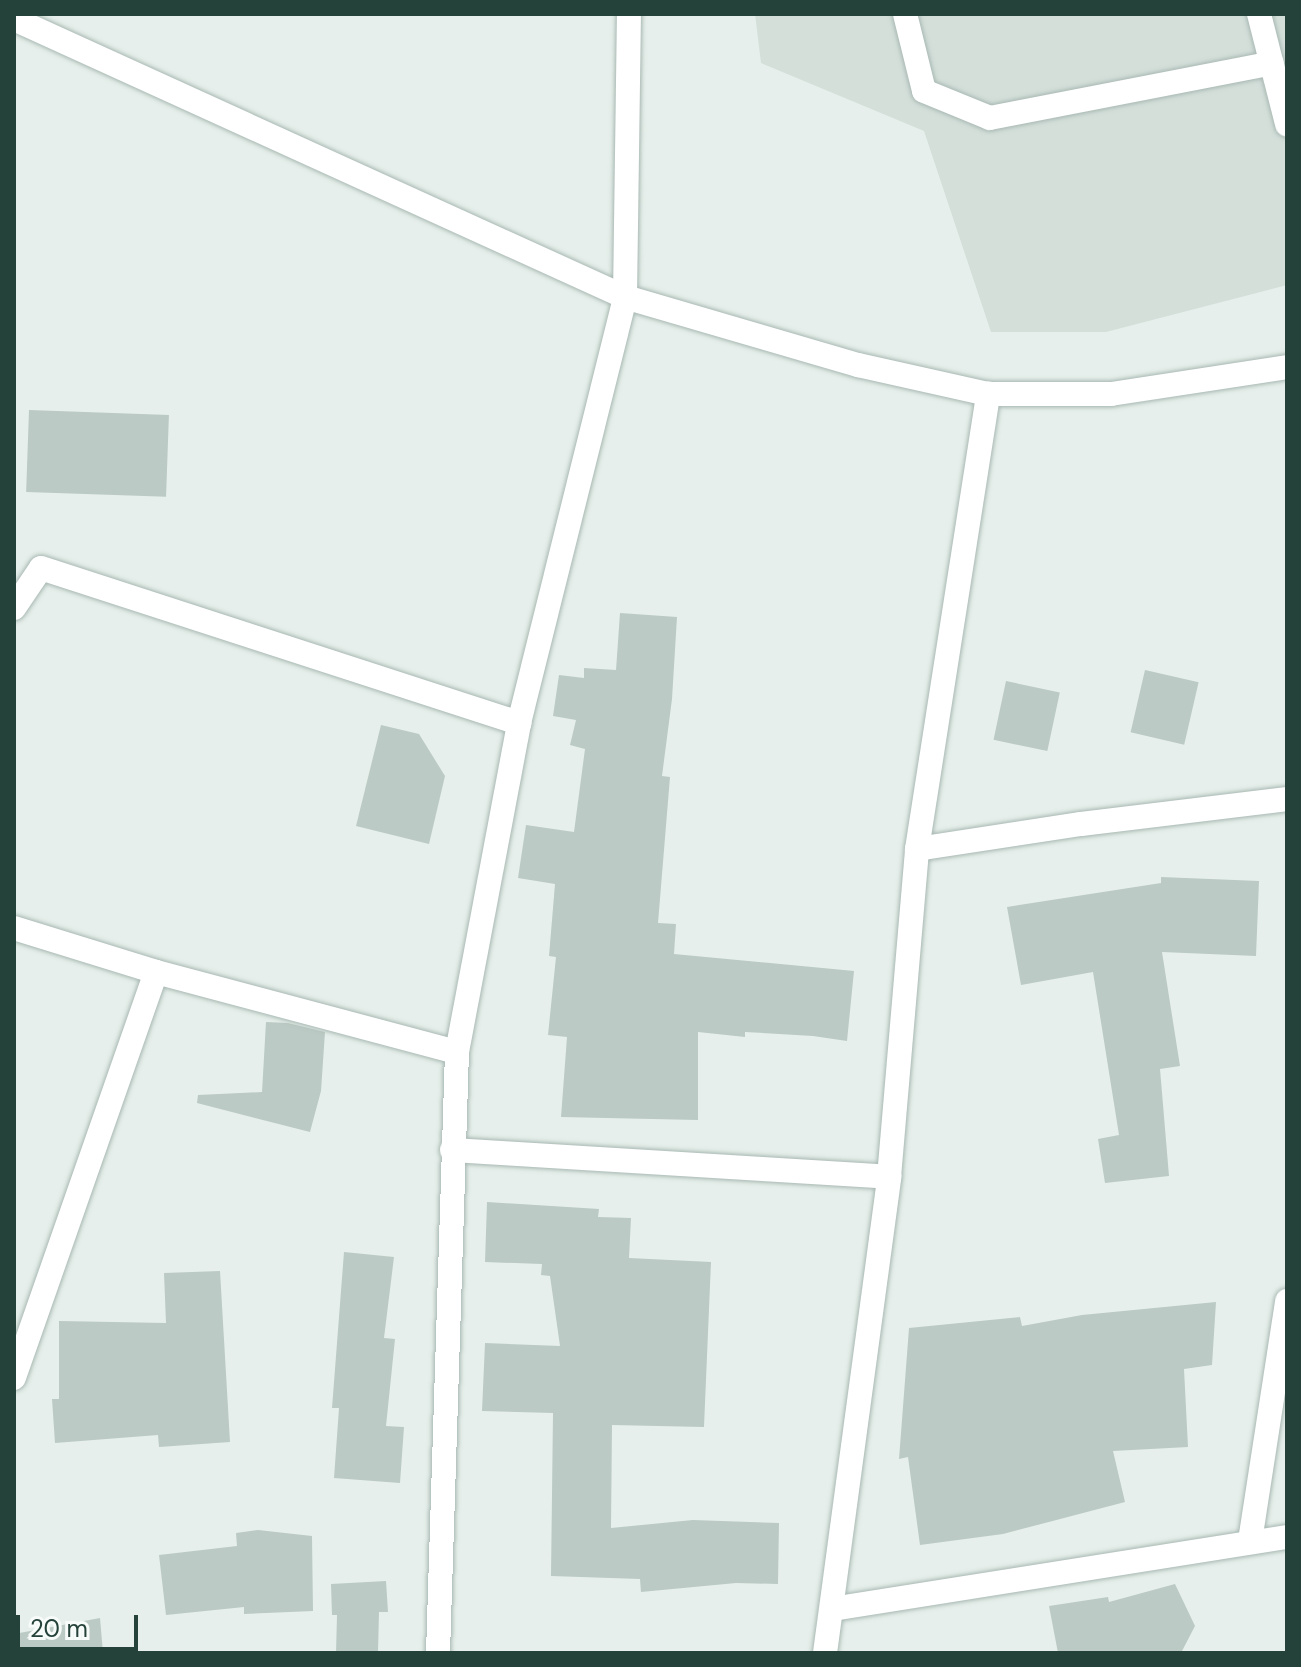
<!DOCTYPE html>
<style>
body{margin:0}
#map{position:relative;width:1301px;height:1667px;overflow:hidden;background:#e6efeb;font-family:"DM Sans",sans-serif}
div>[style]{position:absolute}
[style*='--x']{left:calc(var(--x)*1px);top:calc(var(--y)*1px);width:calc(var(--w)*1px);rotate:calc(var(--a)*1deg)}
.built>*{inset:0;background:#d4dfda}
.building>*{inset:0;background:#bbcac4;transform-origin:0 0}
.roads{filter:drop-shadow(0 0 2px #a8b8b2) drop-shadow(0 0 2px #a8b8b2)}
.lane>*{height:24px;margin:-12px;padding:0 12px;transform-origin:12px;border-radius:12px;background:#fff}
.street>*{height:24px;margin:-12px;padding:0 12px;transform-origin:12px;border-radius:12px;background:#fff}
.secondary>*{height:24px;margin:-12px;padding:0 12px;transform-origin:12px;border-radius:12px;background:#fff}
span{translate:-50% -50%;white-space:nowrap;text-align:center;line-height:1.15;-webkit-text-stroke:7px #f7fbf9;paint-order:stroke}
.frame{position:absolute;inset:0;border:16px solid #24423a;pointer-events:none}
.scale{position:absolute;left:16px;top:1615px;width:122px;height:36px;box-sizing:border-box;border:4px solid #24423a;border-top:0;padding-left:10px;font-size:24px;line-height:28px;white-space:nowrap;color:#24423a;-webkit-text-stroke:6px #f7fbf9;paint-order:stroke}
</style>
<div id="map">
<div class="built">
<div style="clip-path:polygon(755px 14px,1287px 14px,1287px 285px,1106px 332px,991px 332px,924px 131px,761px 63px)"></div>
</div>
<div class="building">
<div style="left:29px;top:410px;width:140px;height:82px;rotate:2deg"></div>
<div style="clip-path:polygon(620px 613px,677px 617px,672px 699px,662px 776px,670px 777px,658px 923px,676px 924px,674px 954px,854px 971px,847px 1041px,813px 1036px,745px 1032px,745px 1037px,698px 1032px,698px 1120px,561px 1117px,567px 1037px,548px 1035px,556px 957px,549px 956px,555px 884px,518px 878px,526px 825px,574px 832px,585px 749px,570px 745px,576px 720px,553px 716px,559px 675px,584px 678px,584px 668px,616px 670px)"></div>
<div style="left:1145px;top:670px;width:55px;height:64px;rotate:13deg"></div>
<div style="left:1006px;top:681px;width:55px;height:60px;rotate:12deg"></div>
<div style="clip-path:polygon(381px 725px,419px 734px,445px 776px,429px 844px,356px 826px)"></div>
<div style="clip-path:polygon(1161px 877px,1259px 881px,1256px 956px,1162px 952px,1180px 1066px,1160px 1069px,1169px 1176px,1105px 1183px,1098px 1139px,1119px 1135px,1093px 972px,1021px 985px,1007px 907px,1161px 883px)"></div>
<div style="clip-path:polygon(266px 1022px,288px 1023px,325px 1032px,321px 1091px,310px 1132px,197px 1103px,198px 1095px,262px 1092px)"></div>
<div style="clip-path:polygon(487px 1202px,599px 1209px,598px 1217px,631px 1218px,629px 1258px,711px 1262px,704px 1427px,612px 1425px,611px 1528px,693px 1520px,779px 1523px,778px 1584px,736px 1583px,641px 1592px,640px 1579px,551px 1576px,553px 1413px,482px 1411px,485px 1343px,560px 1346px,550px 1276px,541px 1275px,542px 1264px,485px 1262px)"></div>
<div style="clip-path:polygon(344px 1252px,394px 1257px,384px 1338px,395px 1339px,386px 1426px,404px 1427px,400px 1483px,334px 1478px,339px 1408px,332px 1408px)"></div>
<div style="clip-path:polygon(220px 1271px,230px 1442px,159px 1447px,158px 1435px,55px 1443px,52px 1399px,59px 1399px,59px 1321px,166px 1323px,164px 1273px)"></div>
<div style="clip-path:polygon(1216px 1302px,1212px 1365px,1184px 1369px,1188px 1447px,1113px 1451px,1125px 1502px,1003px 1534px,920px 1545px,908px 1457px,899px 1459px,909px 1328px,1020px 1317px,1022px 1326px,1082px 1315px)"></div>
<div style="clip-path:polygon(258px 1530px,312px 1536px,313px 1611px,244px 1614px,244px 1607px,166px 1615px,159px 1555px,237px 1546px,236px 1533px)"></div>
<div style="clip-path:polygon(386px 1581px,388px 1612px,379px 1612px,378px 1653px,336px 1653px,337px 1615px,332px 1615px,331px 1584px)"></div>
<div style="clip-path:polygon(1175px 1584px,1195px 1626px,1181px 1653px,1058px 1653px,1049px 1606px,1108px 1597px,1109px 1602px)"></div>
<div style="clip-path:polygon(100px 1618px,103px 1653px,14px 1653px,14px 1634px)"></div>
</div>
<div class="roads">
<div class="lane">
<div style="--x:905;--y:14;--w:79;--a:76.1"></div>
<div style="--x:924;--y:91;--w:71;--a:22.2"></div>
<div style="--x:990;--y:118;--w:287;--a:-11"></div>
<div style="--x:1259;--y:14;--w:114;--a:75.7"></div>
</div>
<div class="street">
<div style="--x:14;--y:608;--w:48;--a:-56"></div>
<div style="--x:41;--y:568;--w:503;--a:17.97"></div>
<div style="--x:917;--y:849;--w:166;--a:-8.7"></div>
<div style="--x:1081;--y:824;--w:208;--a:-6.9"></div>
<div style="--x:14;--y:928;--w:149;--a:17.2"></div>
<div style="--x:156;--y:972;--w:430;--a:109.3"></div>
<div style="--x:156;--y:972;--w:311;--a:14.9"></div>
<div style="--x:452;--y:1150;--w:438;--a:3.5"></div>
<div style="--x:1250;--y:1541;--w:243;--a:-81.2"></div>
<div style="--x:832;--y:1609;--w:461;--a:-9"></div>
<div style="--x:438;--y:1653;--w:601;--a:-88.19"></div>
<div style="--x:457;--y:1052;--w:335;--a:-79.3"></div>
<div style="--x:519;--y:723;--w:439;--a:-76"></div>
<div style="--x:625;--y:297;--w:283;--a:-89.2"></div>
<div style="--x:825;--y:1653;--w:480;--a:-82.3"></div>
<div style="--x:889;--y:1177;--w:329;--a:-85.1"></div>
<div style="--x:917;--y:849;--w:461;--a:-81.1"></div>
</div>
<div class="secondary">
<div style="--x:14;--y:19;--w:671;--a:24.47"></div>
<div style="--x:625;--y:297;--w:243;--a:16.3"></div>
<div style="--x:858;--y:365;--w:133;--a:12.6"></div>
<div style="--x:988;--y:394;--w:123;--a:0"></div>
<div style="--x:1111;--y:394;--w:178;--a:-8.7"></div>
</div>
</div>
<div class="frame"></div>
<div class="scale">20 m</div>
</div>
